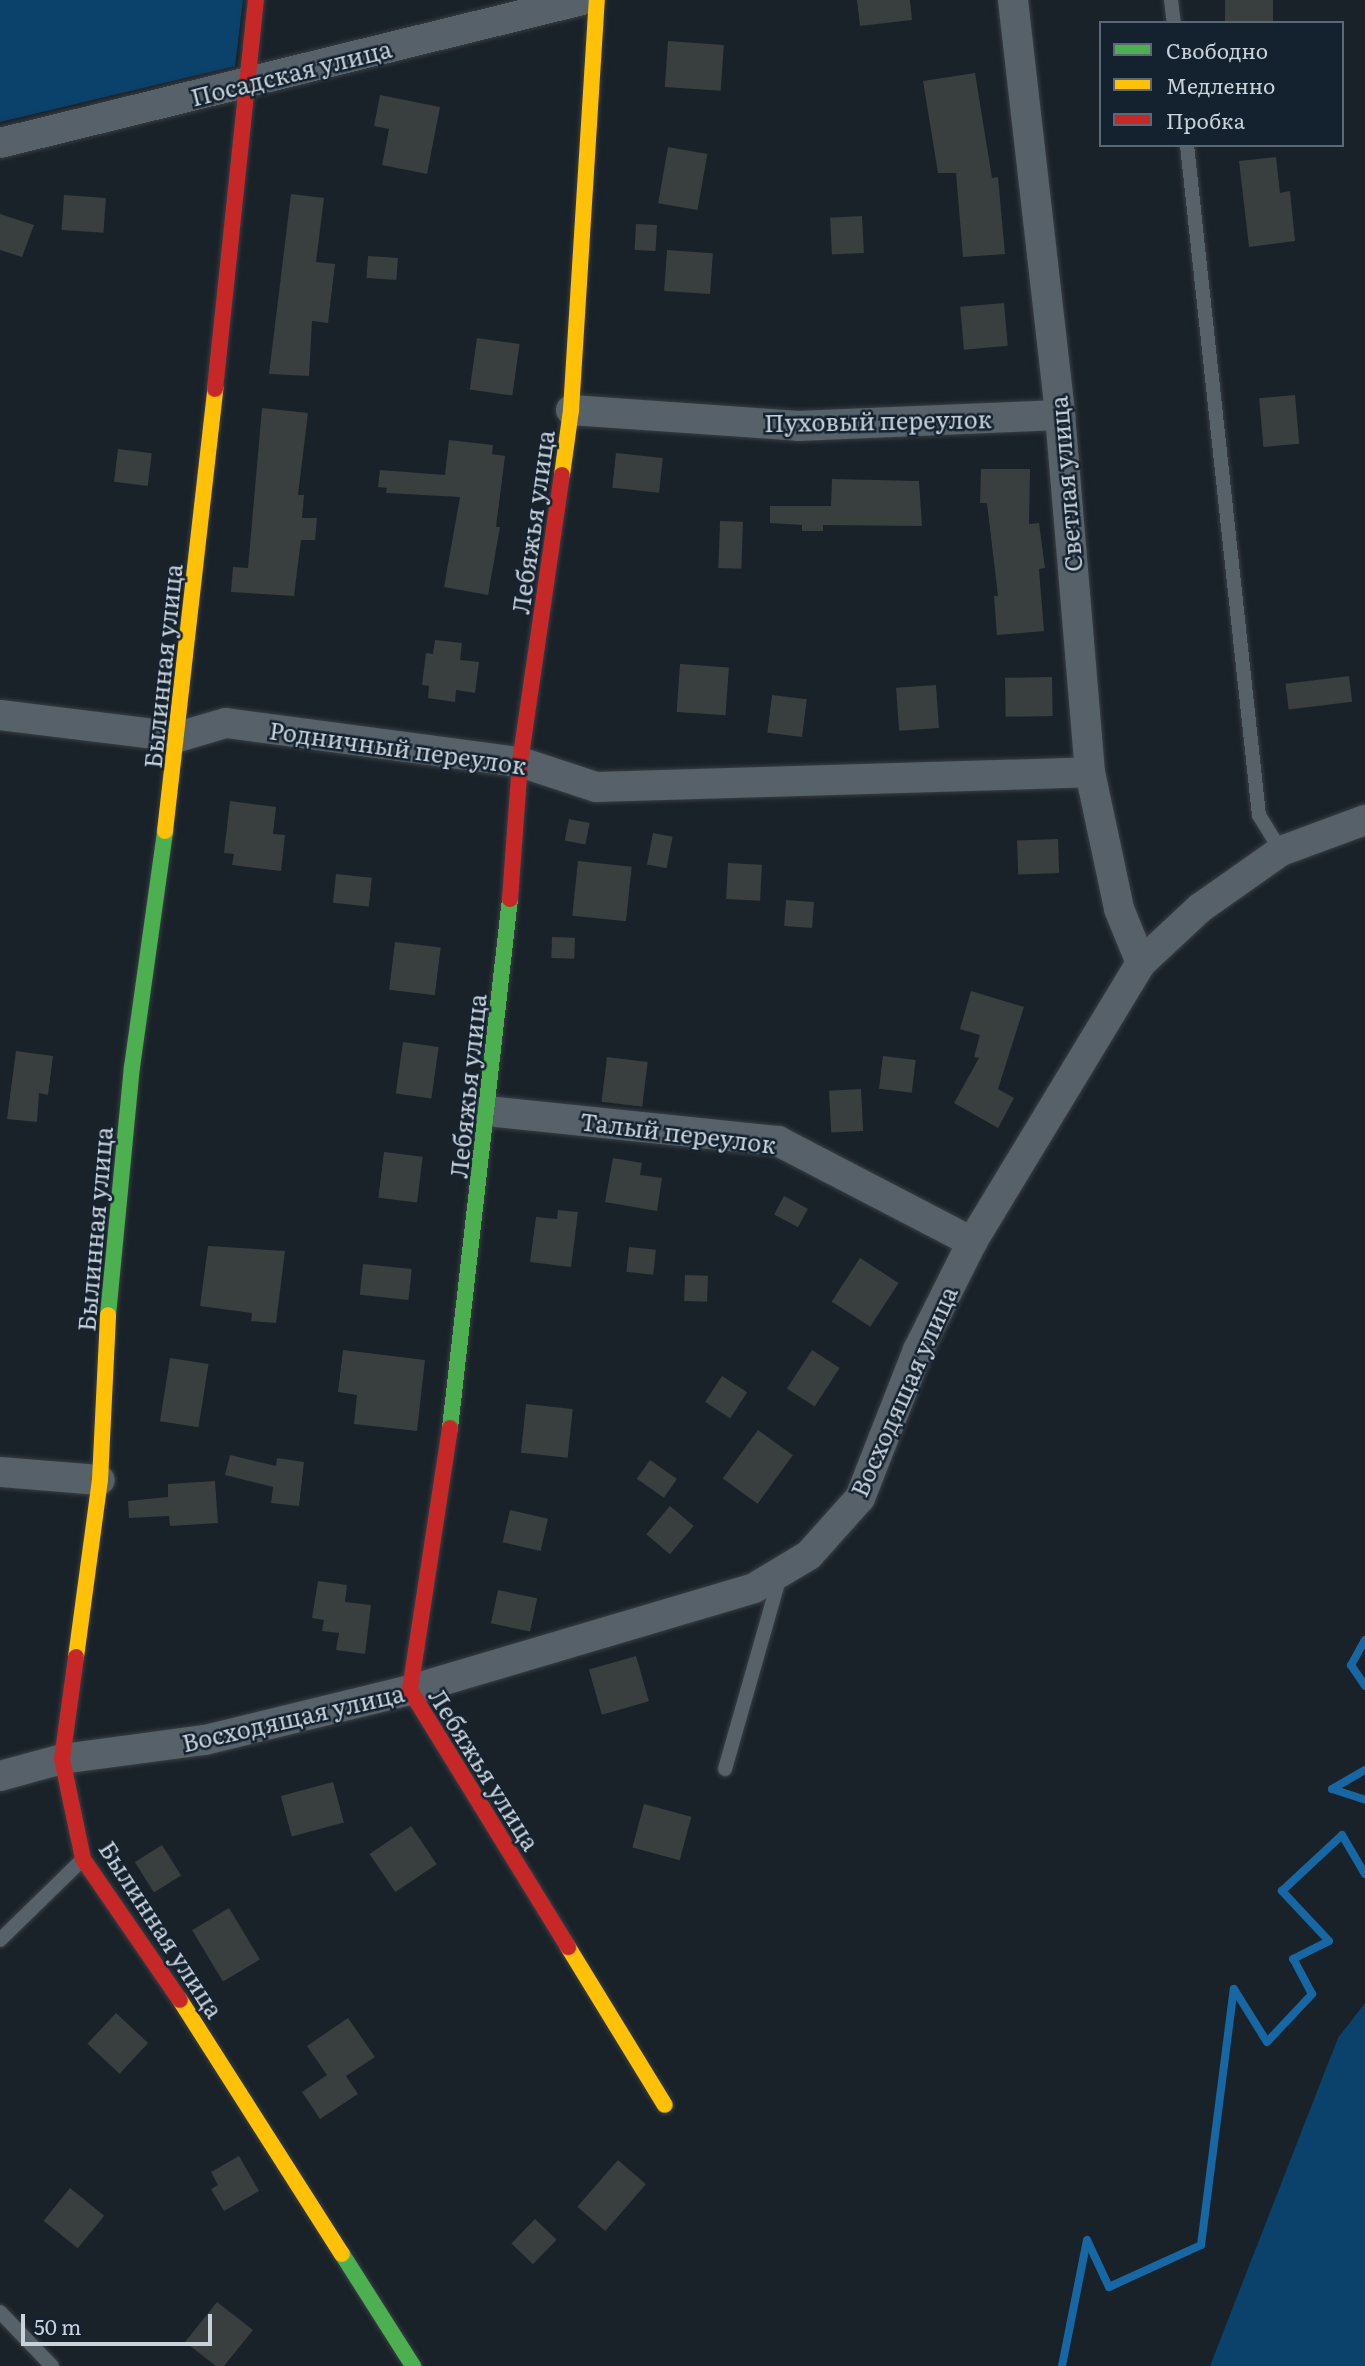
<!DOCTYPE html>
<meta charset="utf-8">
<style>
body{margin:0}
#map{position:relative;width:1365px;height:2366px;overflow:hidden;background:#1a2229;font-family:Literata,serif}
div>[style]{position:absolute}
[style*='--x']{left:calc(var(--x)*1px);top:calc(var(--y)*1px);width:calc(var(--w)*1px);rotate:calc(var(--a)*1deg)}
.green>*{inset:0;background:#0a426b}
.stream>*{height:8px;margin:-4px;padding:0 4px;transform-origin:4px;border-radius:4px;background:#1667a3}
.building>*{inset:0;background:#393e3e;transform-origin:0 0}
.roads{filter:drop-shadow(0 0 2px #383e44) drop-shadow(0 0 2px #383e44)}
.lane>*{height:14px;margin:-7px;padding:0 7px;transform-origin:7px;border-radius:7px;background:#56616a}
.street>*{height:30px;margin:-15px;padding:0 15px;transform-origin:15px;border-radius:15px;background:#56616a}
.fast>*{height:16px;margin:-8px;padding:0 8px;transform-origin:8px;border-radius:8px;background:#4caf50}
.slow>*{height:16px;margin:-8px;padding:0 8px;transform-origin:8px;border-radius:8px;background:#ffc107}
.jam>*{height:16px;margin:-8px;padding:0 8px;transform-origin:8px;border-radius:8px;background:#c62828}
span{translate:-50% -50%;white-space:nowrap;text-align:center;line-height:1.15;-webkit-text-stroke:5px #14222f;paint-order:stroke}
.street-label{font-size:24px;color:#c9d2db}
.legend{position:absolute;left:1099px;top:21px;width:245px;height:126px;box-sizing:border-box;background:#14222f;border:2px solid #5c6874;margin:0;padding:9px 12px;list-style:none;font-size:21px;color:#c9d2db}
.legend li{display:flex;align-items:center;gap:14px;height:35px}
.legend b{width:35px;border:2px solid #5c6874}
.scale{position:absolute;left:21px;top:2314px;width:191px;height:32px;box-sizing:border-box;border:4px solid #c9d2db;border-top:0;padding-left:9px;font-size:21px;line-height:24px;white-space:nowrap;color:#c9d2db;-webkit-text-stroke:5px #14222f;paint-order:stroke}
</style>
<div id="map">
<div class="green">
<div style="clip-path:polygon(0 0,243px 0,235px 66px,0 122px)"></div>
<div style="clip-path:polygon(1365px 2003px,1365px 2366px,1210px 2366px,1338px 2038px)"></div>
</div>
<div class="stream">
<div style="--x:1365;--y:1640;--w:29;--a:119"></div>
<div style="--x:1351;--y:1665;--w:25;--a:56"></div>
<div style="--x:1365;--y:1770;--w:38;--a:150"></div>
<div style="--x:1332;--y:1789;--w:35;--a:18"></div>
<div style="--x:1062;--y:2366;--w:128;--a:-78.8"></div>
<div style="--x:1087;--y:2240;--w:52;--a:64.9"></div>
<div style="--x:1109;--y:2287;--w:101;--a:-24.5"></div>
<div style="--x:1201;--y:2245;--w:258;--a:-82.7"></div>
<div style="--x:1234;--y:1989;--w:62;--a:58.1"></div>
<div style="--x:1267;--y:2042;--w:66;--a:-46.8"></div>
<div style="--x:1312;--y:1994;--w:40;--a:-118"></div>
<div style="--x:1293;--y:1959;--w:40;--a:-26.6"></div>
<div style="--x:1329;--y:1941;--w:69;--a:-133.2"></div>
<div style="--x:1282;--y:1891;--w:82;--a:-43"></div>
<div style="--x:1342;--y:1835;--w:45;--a:59.5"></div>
</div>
<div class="building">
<div style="clip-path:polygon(857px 0,910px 0,912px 20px,860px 26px)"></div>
<div style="left:1225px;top:0;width:48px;height:23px"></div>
<div style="left:668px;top:41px;width:56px;height:46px;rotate:4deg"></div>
<div style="clip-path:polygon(975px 73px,992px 178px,998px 177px,1005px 254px,963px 257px,956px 173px,938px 173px,923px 81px)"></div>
<div style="clip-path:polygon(380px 95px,440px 107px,427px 174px,382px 165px,389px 129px,374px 126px)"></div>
<div style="left:668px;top:147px;width:40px;height:57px;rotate:10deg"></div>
<div style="clip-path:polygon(1276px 157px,1280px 193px,1290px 191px,1295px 241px,1249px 247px,1239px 161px)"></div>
<div style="clip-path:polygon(291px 194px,324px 198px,316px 262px,335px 264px,328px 323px,312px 321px,309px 376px,269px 374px)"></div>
<div style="left:64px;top:195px;width:42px;height:35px;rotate:4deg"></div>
<div style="clip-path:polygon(0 214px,34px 225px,22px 257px,0 250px)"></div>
<div style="left:862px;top:216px;width:37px;height:32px;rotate:87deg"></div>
<div style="left:636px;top:224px;width:21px;height:26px;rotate:3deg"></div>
<div style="left:667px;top:250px;width:46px;height:41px;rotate:4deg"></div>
<div style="left:368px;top:256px;width:30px;height:22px;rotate:4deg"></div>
<div style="left:1004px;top:303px;width:43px;height:44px;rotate:85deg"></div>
<div style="left:477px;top:338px;width:43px;height:52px;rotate:8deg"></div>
<div style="left:1295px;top:395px;width:49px;height:36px;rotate:85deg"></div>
<div style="clip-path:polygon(262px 408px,308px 413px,298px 495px,304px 495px,302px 518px,317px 518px,315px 540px,301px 540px,294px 596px,231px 592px,233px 567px,248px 568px)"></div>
<div style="clip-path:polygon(449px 440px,493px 445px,492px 454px,505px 456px,496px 527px,500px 527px,488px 595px,444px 587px,460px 497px,386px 493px,387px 488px,378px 487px,380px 470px,445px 475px)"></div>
<div style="left:118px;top:449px;width:34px;height:33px;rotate:7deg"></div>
<div style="left:616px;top:453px;width:47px;height:35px;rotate:6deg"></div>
<div style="clip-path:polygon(981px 469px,1030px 469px,1029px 524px,1039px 523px,1045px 568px,1039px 569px,1044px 631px,997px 635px,994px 596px,998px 596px,987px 503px,980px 503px)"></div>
<div style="clip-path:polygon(832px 479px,919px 481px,922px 526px,823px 525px,823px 531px,802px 531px,802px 525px,770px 523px,770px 506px,831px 506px)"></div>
<div style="left:720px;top:521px;width:23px;height:47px;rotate:2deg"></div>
<div style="clip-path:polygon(435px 640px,462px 643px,460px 660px,479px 662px,475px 693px,456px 690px,455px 702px,428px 698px,429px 686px,422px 685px,426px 653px,433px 654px)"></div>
<div style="left:680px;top:664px;width:49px;height:48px;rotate:4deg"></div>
<div style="left:1349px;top:676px;width:26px;height:64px;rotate:83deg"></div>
<div style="left:1052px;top:677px;width:39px;height:47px;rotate:89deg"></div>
<div style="left:936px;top:685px;width:43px;height:40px;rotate:86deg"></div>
<div style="left:772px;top:695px;width:35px;height:38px;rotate:7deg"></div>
<div style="clip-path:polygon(230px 801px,276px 807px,273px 834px,285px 835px,281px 871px,232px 865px,234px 854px,224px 853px)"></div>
<div style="left:569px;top:819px;width:21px;height:22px;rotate:11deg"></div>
<div style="left:653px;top:833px;width:20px;height:32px;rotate:11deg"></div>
<div style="left:1058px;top:839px;width:34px;height:41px;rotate:88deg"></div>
<div style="left:578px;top:861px;width:54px;height:55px;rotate:6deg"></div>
<div style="left:728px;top:863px;width:34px;height:36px;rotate:3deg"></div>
<div style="left:336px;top:874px;width:36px;height:29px;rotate:6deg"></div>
<div style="left:786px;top:900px;width:28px;height:26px;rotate:4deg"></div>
<div style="left:552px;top:937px;width:23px;height:21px;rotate:2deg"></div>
<div style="left:395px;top:942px;width:46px;height:48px;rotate:7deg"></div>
<div style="clip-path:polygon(971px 991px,1024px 1007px,998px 1089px,1014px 1098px,998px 1128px,954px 1103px,979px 1058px,974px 1057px,980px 1035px,960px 1029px)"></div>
<div style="left:403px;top:1042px;width:36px;height:52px;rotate:8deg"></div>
<div style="clip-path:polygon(16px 1051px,53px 1056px,48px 1095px,39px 1093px,37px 1122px,7px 1119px)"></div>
<div style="left:883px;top:1056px;width:33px;height:33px;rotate:7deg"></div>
<div style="left:607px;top:1057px;width:41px;height:45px;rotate:7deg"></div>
<div style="left:861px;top:1089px;width:42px;height:32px;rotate:87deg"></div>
<div style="left:384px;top:1152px;width:39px;height:46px;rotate:7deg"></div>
<div style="clip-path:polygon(613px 1158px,642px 1163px,640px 1175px,662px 1178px,657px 1211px,605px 1202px)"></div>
<div style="left:784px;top:1196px;width:27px;height:21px;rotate:28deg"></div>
<div style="clip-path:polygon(558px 1210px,578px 1212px,571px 1267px,530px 1262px,536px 1217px,557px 1219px)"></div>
<div style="clip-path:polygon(208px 1246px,285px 1251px,276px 1323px,251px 1321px,252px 1313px,200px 1306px)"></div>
<div style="left:629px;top:1247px;width:27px;height:25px;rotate:6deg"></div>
<div style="left:860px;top:1258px;width:46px;height:52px;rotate:33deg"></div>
<div style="left:363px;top:1264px;width:49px;height:31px;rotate:6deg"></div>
<div style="left:685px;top:1275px;width:23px;height:26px;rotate:2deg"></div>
<div style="clip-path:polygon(343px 1350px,425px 1360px,417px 1431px,354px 1424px,357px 1395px,338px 1392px)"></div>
<div style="left:812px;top:1350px;width:33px;height:46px;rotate:33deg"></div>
<div style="left:170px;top:1358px;width:39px;height:64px;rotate:9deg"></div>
<div style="left:722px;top:1376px;width:30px;height:31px;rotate:33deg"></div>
<div style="left:526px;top:1404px;width:47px;height:49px;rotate:6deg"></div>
<div style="left:758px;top:1430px;width:43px;height:60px;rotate:36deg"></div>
<div style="clip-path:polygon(230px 1455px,276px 1466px,277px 1458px,304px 1462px,299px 1506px,271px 1503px,273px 1487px,225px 1475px)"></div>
<div style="left:650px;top:1460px;width:33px;height:23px;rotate:35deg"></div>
<div style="clip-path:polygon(215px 1481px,218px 1523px,170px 1526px,169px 1516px,129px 1518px,128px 1501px,168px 1497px,168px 1484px)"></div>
<div style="left:670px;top:1506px;width:31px;height:37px;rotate:40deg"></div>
<div style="left:510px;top:1510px;width:39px;height:33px;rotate:13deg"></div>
<div style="clip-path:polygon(318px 1581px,347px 1585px,345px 1602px,371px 1605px,365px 1654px,336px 1650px,339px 1633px,322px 1631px,324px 1620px,312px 1618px)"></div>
<div style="left:498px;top:1590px;width:40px;height:34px;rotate:12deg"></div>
<div style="left:636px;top:1656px;width:47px;height:49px;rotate:74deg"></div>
<div style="left:333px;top:1782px;width:42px;height:54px;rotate:75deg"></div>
<div style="left:644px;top:1804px;width:49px;height:45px;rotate:15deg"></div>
<div style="left:411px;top:1826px;width:46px;height:50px;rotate:56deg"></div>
<div style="left:162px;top:1845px;width:36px;height:32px;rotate:58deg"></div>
<div style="left:229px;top:1908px;width:60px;height:43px;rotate:59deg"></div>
<div style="left:116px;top:2013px;width:44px;height:42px;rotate:43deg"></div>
<div style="clip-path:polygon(348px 2018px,375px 2057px,346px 2076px,358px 2094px,320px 2119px,302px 2092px,327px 2075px,307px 2046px)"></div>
<div style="clip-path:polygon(239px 2156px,259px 2191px,224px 2211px,211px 2189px,218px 2185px,211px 2172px)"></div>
<div style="left:618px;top:2160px;width:37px;height:62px;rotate:41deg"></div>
<div style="left:70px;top:2188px;width:44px;height:42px;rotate:39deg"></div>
<div style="left:535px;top:2219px;width:30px;height:34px;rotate:44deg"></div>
<div style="clip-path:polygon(217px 2302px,253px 2330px,224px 2366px,216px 2366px,185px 2342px)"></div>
</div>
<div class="roads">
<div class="lane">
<div style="--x:1171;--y:0;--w:23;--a:83"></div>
<div style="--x:1187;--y:145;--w:674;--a:83.87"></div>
<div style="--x:1259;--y:815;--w:42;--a:58.6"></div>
<div style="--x:725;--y:1769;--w:201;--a:-74.1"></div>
<div style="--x:0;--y:1940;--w:115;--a:-44.3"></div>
<div style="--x:0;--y:2312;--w:75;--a:46.1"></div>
</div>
<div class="street">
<div style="--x:1013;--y:0;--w:418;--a:83.5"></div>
<div style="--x:1060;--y:415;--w:358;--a:85.2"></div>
<div style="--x:1090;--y:772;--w:140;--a:78"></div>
<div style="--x:1119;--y:909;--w:58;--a:67.8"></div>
<div style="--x:0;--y:143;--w:599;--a:-13.8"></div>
<div style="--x:571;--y:410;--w:228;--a:4"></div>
<div style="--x:798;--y:426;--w:262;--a:-2.4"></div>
<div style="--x:0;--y:715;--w:179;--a:7"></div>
<div style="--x:178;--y:737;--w:50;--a:-16.3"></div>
<div style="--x:226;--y:723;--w:297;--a:7.6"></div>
<div style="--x:520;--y:762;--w:80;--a:18.2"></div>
<div style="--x:596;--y:787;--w:494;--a:-1.7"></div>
<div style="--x:487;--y:1111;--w:293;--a:5.9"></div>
<div style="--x:778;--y:1141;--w:219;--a:27.5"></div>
<div style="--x:0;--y:1472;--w:100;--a:4.6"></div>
<div style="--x:0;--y:1776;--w:64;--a:-15.3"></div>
<div style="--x:62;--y:1759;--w:144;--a:-7.6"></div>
<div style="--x:205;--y:1740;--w:211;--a:-13.7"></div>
<div style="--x:410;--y:1690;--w:359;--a:-16.5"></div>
<div style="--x:754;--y:1588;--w:64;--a:-31"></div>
<div style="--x:809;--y:1555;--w:76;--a:-48.2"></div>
<div style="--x:860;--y:1498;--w:159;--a:-68.6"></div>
<div style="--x:918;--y:1350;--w:121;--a:-63.4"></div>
<div style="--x:972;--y:1242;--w:326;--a:-58.8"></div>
<div style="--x:1141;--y:963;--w:81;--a:-43"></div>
<div style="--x:1200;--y:908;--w:99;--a:-35.1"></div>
<div style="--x:1281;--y:851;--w:90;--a:-20.3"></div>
</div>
<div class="fast">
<div style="--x:108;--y:1315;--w:249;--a:-84.5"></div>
<div style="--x:132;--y:1067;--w:238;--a:-82"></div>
<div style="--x:450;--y:1428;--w:532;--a:-83.53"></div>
<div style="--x:342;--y:2254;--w:133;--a:57.6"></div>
</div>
<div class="slow">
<div style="--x:562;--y:475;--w:66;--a:-82.1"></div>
<div style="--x:571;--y:410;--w:411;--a:-86.4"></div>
<div style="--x:165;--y:831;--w:445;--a:-83.5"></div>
<div style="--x:76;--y:1657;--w:179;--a:-82.3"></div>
<div style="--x:100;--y:1480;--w:165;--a:-87.2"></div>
<div style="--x:568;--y:1947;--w:185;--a:58.5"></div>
<div style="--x:180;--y:2000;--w:301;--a:57.5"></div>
</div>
<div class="jam">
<div style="--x:215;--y:389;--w:391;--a:-84"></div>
<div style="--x:510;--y:899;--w:137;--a:-85.8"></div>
<div style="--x:520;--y:762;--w:290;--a:-81.7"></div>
<div style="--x:450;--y:1428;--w:265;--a:98.7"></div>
<div style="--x:410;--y:1690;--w:302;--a:58.4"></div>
<div style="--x:76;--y:1657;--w:103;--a:97.8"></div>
<div style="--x:62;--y:1759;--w:102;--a:78.1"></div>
<div style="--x:83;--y:1859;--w:171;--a:55.5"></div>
</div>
</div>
<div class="street-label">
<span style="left:291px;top:72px;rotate:-14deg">Посадская улица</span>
<span style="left:878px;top:420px;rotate:-1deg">Пуховый переулок</span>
<span style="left:1065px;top:484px;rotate:-95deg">Светлая улица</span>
<span style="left:532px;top:522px;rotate:-82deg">Лебяжья улица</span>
<span style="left:162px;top:666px;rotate:-84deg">Былинная улица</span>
<span style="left:398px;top:747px;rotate:8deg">Родничный переулок</span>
<span style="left:467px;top:1086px;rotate:-84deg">Лебяжья улица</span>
<span style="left:678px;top:1132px;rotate:7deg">Талый переулок</span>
<span style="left:94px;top:1229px;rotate:-85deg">Былинная улица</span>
<span style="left:903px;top:1391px;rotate:-66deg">Восходящая улица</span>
<span style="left:293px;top:1717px;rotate:-13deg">Восходящая улица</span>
<span style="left:485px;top:1769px;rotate:58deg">Лебяжья улица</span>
<span style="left:162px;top:1929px;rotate:57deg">Былинная улица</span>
</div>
<ul class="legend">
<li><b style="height:9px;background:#4caf50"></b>Свободно</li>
<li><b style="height:9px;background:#ffc107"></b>Медленно</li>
<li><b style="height:9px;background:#c62828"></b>Пробка</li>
</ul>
<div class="scale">50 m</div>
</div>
